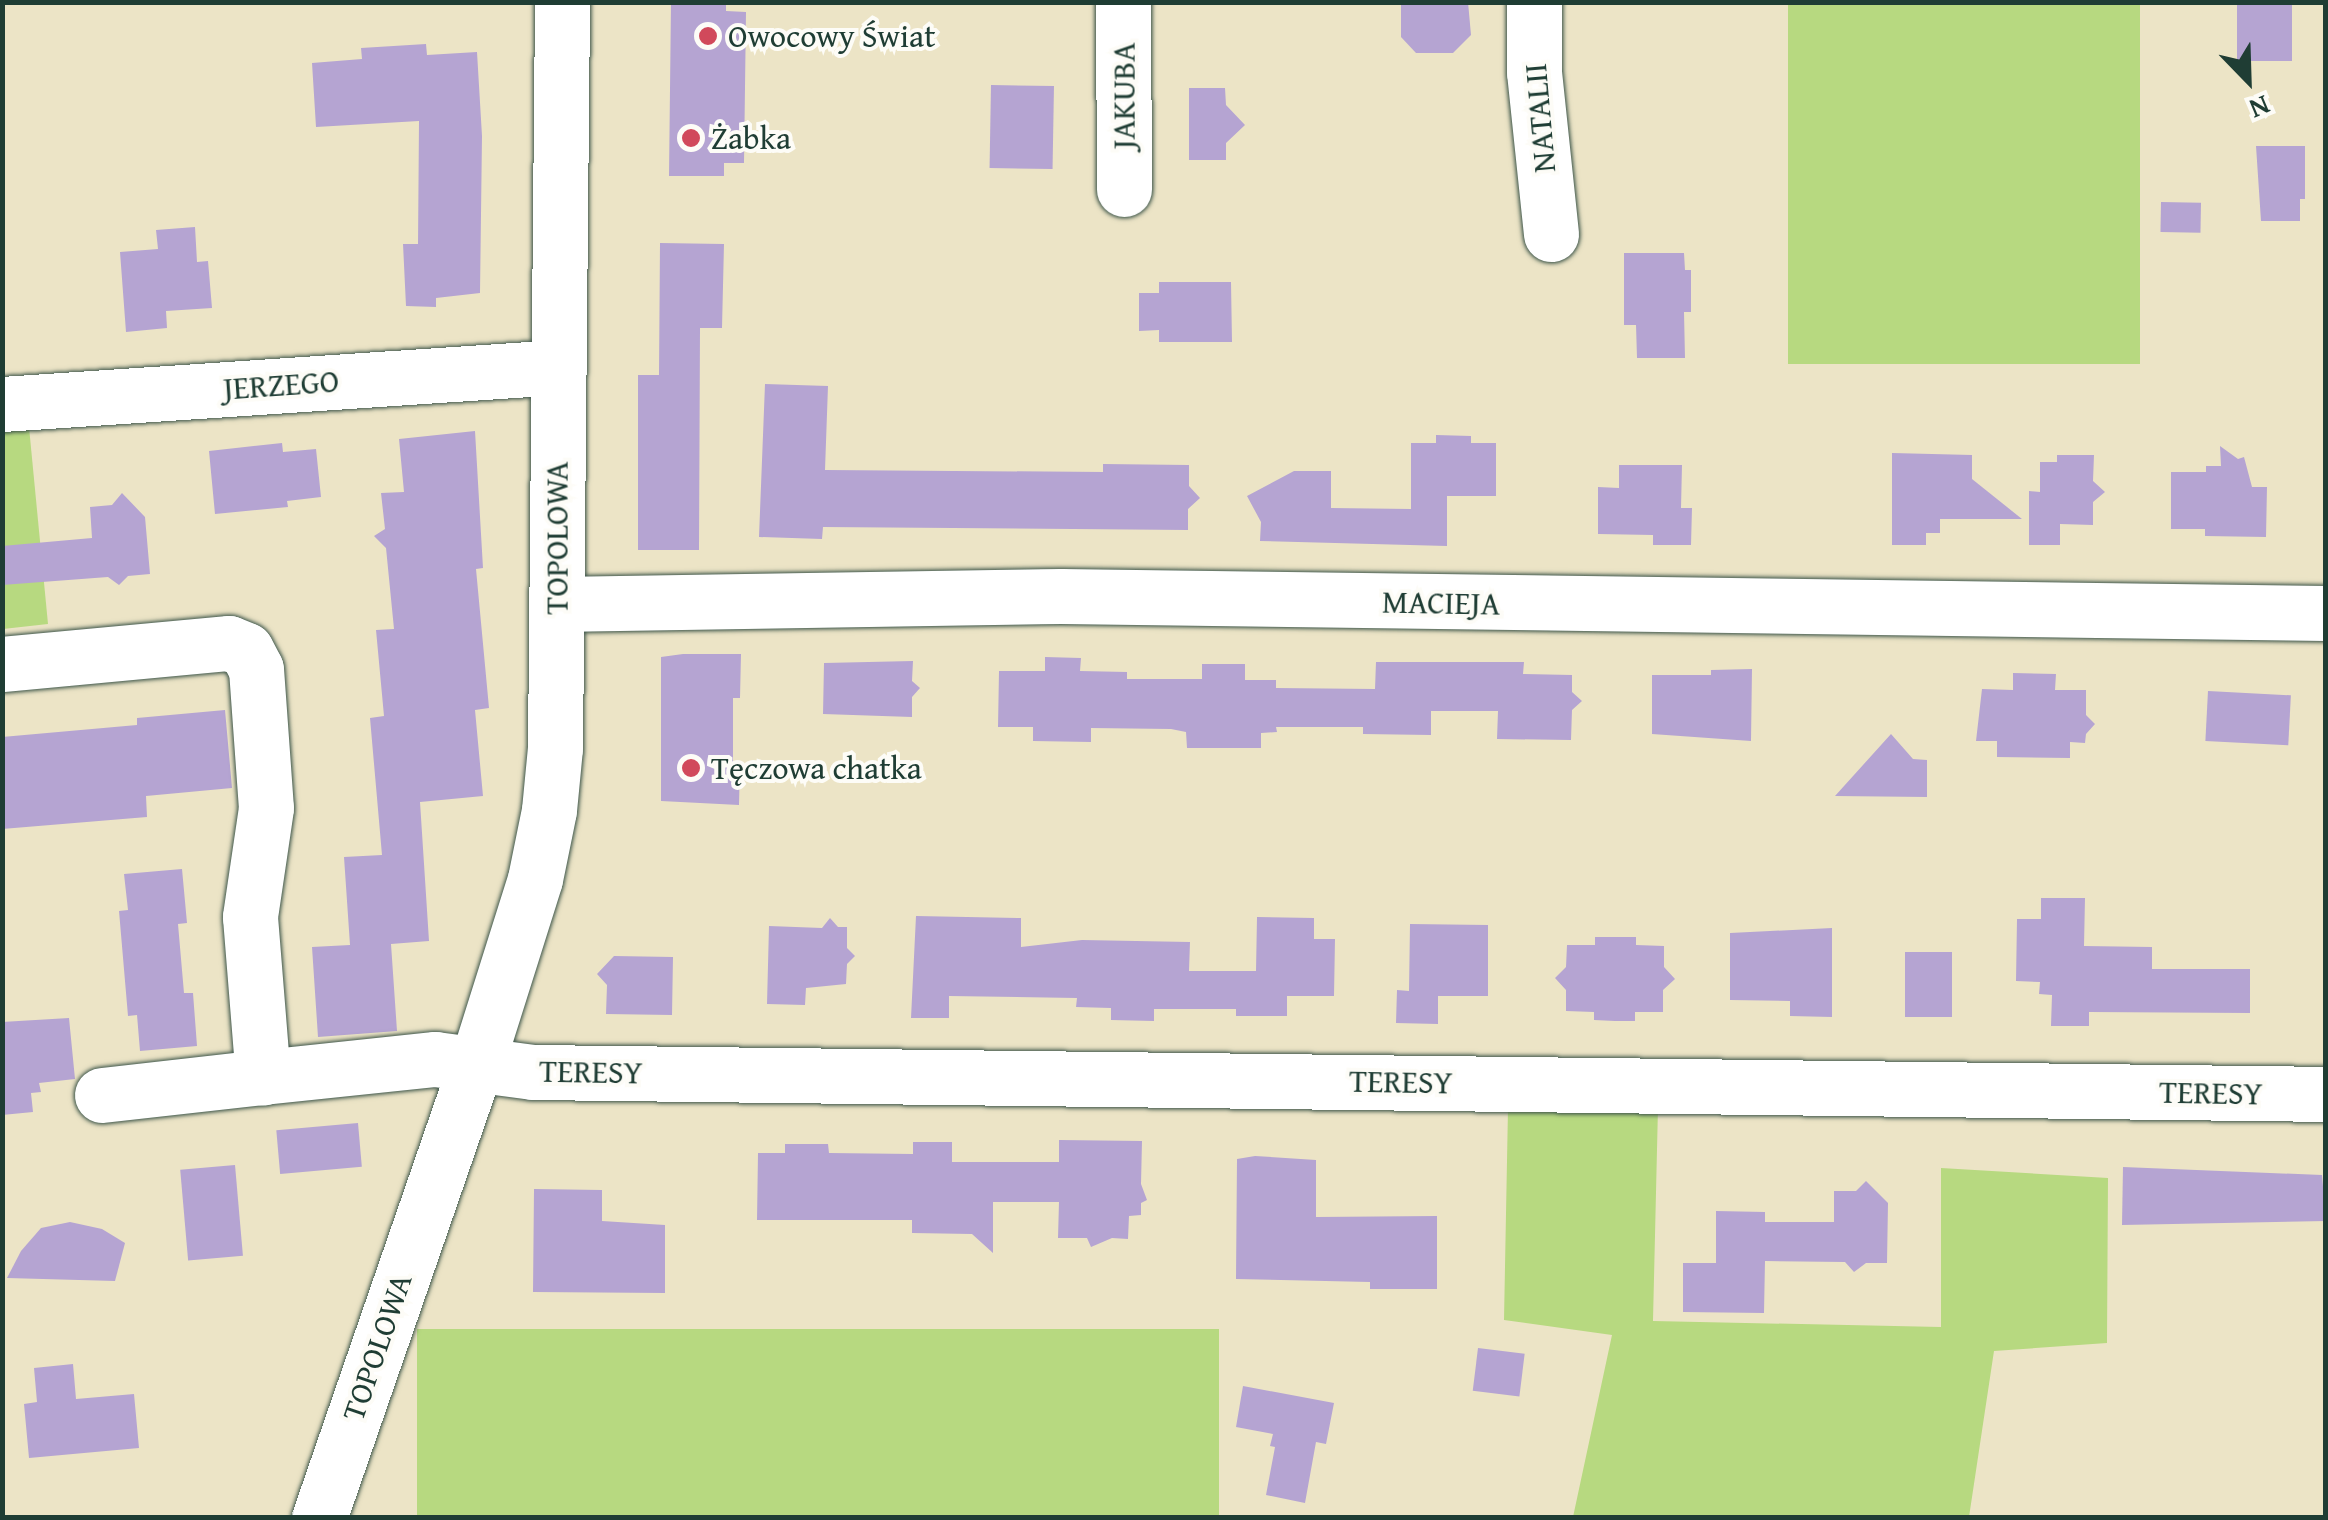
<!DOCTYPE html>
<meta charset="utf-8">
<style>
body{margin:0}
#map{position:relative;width:2328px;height:1520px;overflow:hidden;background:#ece4c6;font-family:"Gentium Book Plus",serif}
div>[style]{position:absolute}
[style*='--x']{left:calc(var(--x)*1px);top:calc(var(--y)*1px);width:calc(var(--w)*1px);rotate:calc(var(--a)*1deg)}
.green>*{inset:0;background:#b7d980;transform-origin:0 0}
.building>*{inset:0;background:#b5a4d2;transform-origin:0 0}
.roads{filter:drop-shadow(0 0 2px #3e564a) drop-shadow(0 0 2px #3e564a)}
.minor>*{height:55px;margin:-27.5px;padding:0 27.5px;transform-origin:27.5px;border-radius:27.5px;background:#fff}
.dots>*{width:28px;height:28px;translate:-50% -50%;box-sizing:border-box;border:5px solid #fdfcf7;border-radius:50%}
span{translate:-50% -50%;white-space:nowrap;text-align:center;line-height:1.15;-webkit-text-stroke:8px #fdfcf7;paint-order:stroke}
.poi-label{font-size:32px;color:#1f3d34}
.left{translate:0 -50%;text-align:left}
.street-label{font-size:32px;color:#1f3d34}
.frame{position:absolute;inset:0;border:5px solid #1f3d34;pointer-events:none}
.north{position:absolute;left:2198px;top:30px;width:100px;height:100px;-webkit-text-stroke:8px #fdfcf7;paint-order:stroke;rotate:157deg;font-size:28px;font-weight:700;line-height:40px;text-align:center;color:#1f3d34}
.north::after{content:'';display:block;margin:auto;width:35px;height:45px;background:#1f3d34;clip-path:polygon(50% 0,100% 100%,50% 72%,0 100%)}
</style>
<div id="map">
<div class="green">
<div style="left:1788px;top:3px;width:352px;height:361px"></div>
<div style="clip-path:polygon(29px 427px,48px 624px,3px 629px,3px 429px)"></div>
<div style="clip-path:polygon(1658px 1107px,1653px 1321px,1941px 1327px,1941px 1168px,2108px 1178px,2107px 1343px,1994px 1351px,1969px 1517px,1573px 1517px,1612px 1335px,1504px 1320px,1508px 1108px)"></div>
<div style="left:417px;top:1329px;width:802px;height:199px"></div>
</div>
<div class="building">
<div style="clip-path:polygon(671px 2px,726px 2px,726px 11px,746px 12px,744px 163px,724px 163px,724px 176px,669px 176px)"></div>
<div style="clip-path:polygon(1401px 2px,1468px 2px,1471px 35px,1453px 53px,1416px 53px,1401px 37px)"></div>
<div style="left:2237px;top:2px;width:55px;height:59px"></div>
<div style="clip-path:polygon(426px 44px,427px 55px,477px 52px,482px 136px,480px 293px,436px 298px,436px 307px,406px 306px,403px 244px,418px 244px,419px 121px,316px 127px,312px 63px,362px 59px,361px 48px)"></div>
<div style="left:991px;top:85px;width:63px;height:83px;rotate:1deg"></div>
<div style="clip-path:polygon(1189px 88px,1225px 88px,1226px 105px,1245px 125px,1226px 143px,1226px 160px,1189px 160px)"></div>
<div style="clip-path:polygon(2256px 146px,2305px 146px,2305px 199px,2300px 199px,2300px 221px,2261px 221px)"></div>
<div style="left:2161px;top:202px;width:40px;height:30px;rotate:1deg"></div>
<div style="clip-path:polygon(195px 227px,197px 262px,208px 261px,212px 308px,166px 311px,167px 328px,126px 332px,120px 252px,158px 249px,156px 230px)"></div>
<div style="clip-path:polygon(660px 243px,724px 244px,722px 328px,700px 328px,699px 550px,638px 550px,638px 375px,659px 375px)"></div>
<div style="clip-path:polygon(1624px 253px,1684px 253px,1685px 270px,1691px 270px,1691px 312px,1684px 312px,1685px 358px,1637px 358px,1636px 325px,1624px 325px)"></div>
<div style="clip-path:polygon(1159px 282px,1231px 282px,1232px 342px,1159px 342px,1159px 330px,1139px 331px,1139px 293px,1159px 293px)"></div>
<div style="clip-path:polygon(765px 384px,828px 386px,825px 470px,1103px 472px,1103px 464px,1189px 465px,1189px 486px,1200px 498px,1188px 509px,1188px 530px,823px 527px,822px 539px,759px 537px)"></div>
<div style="clip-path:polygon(475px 431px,483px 568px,476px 569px,489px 708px,475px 710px,483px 796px,420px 802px,429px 941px,391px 944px,397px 1031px,318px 1037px,312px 947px,350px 945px,344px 857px,382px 855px,370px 718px,384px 716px,376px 630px,394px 629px,386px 548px,374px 536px,385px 529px,381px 493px,404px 492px,399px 439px)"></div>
<div style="clip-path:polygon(1436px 435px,1471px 436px,1471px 443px,1496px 443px,1496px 496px,1447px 496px,1447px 546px,1260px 541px,1261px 522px,1247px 496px,1294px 471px,1331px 471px,1331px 508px,1411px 509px,1411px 443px,1436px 443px)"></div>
<div style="clip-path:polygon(282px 443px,283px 452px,316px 449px,321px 497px,287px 501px,288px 507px,215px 514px,209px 451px)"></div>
<div style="clip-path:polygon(2220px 446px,2238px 459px,2244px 457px,2252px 487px,2267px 487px,2266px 537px,2205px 536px,2205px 529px,2171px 529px,2171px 472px,2206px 472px,2206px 466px,2221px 466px)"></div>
<div style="clip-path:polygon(1892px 453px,1972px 455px,1972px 479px,2022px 519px,1940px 519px,1940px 533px,1926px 533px,1926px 545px,1892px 545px)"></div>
<div style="clip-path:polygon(2057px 455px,2094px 455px,2093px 481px,2105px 492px,2093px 502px,2093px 525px,2060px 524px,2060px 545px,2029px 545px,2029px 491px,2040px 492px,2040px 462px,2057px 462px)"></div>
<div style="clip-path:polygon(1619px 465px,1682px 465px,1681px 508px,1692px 508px,1691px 545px,1653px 545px,1653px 535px,1598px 534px,1598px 487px,1619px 488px)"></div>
<div style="clip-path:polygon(122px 493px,145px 517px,150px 574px,128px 576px,119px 585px,108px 577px,2px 585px,2px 546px,92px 538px,90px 507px,112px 505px)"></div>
<div style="clip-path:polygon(683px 654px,741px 654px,740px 698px,733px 698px,733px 762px,740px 762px,739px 805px,661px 801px,661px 657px)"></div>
<div style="clip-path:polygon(1045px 657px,1081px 658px,1080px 671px,1127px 672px,1127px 679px,1202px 679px,1202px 664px,1245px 664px,1245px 680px,1276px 680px,1276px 688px,1375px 689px,1376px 662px,1524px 662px,1523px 674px,1572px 675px,1572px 692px,1582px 701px,1572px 710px,1571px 740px,1497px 739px,1498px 711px,1431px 711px,1431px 735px,1363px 734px,1363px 727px,1276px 727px,1277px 732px,1261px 733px,1261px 748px,1187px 748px,1186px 732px,1171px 729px,1091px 728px,1091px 742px,1033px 741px,1033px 727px,998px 727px,999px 671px,1045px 671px)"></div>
<div style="clip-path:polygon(913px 661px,912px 681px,920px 688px,912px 697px,912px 717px,823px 714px,824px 663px)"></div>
<div style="clip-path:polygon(1752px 669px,1751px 741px,1652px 734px,1652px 675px,1711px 675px,1711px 670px)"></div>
<div style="clip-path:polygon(2013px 673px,2056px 674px,2055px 690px,2086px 690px,2086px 715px,2095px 724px,2086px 734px,2085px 743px,2070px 742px,2070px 758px,1997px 757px,1997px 741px,1976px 741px,1982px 689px,2013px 690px)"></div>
<div style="left:2208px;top:691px;width:83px;height:50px;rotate:3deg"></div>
<div style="clip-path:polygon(225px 710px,232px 788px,146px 796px,147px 817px,2px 829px,2px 737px,137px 725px,137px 718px)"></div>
<div style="clip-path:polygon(1891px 734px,1913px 759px,1927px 760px,1927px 797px,1835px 796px)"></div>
<div style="clip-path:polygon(182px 869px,187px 923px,178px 924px,184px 993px,193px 993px,197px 1046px,140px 1051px,137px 1015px,128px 1016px,119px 911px,128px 910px,124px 874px)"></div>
<div style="clip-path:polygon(2041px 898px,2085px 898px,2084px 946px,2152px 947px,2152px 969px,2250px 969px,2250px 1013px,2089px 1012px,2089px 1026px,2051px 1026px,2052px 995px,2039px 994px,2040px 982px,2016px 981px,2017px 919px,2041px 919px)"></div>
<div style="clip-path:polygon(916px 916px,1021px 918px,1021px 947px,1082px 940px,1190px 942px,1189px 971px,1256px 971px,1257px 917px,1314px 918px,1314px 939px,1335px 939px,1334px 996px,1287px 996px,1287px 1016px,1236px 1016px,1236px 1009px,1154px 1009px,1154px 1021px,1111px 1020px,1111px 1008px,1076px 1007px,1077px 998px,949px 996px,949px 1018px,911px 1018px)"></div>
<div style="clip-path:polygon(830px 918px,838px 927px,847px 927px,847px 948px,855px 956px,847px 964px,846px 984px,806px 988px,805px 1005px,767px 1004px,769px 926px,822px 928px)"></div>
<div style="clip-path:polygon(1410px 924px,1488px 925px,1488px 996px,1438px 996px,1438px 1024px,1396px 1023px,1397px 990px,1409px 991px)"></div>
<div style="clip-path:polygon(1832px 928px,1832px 1017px,1790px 1016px,1790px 1001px,1730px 1000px,1730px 933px)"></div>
<div style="clip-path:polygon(1595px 937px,1636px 937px,1636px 945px,1664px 946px,1664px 967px,1675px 979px,1663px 990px,1663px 1012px,1635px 1012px,1635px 1021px,1615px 1021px,1594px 1020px,1594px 1012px,1566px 1011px,1566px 990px,1555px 978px,1566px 967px,1567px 945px,1595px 945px)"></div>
<div style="left:1905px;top:952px;width:47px;height:65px"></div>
<div style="clip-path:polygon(614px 956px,673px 957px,672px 1015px,606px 1014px,607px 985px,597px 974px)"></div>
<div style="clip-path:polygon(69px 1018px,75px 1079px,39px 1083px,41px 1092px,31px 1093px,33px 1112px,2px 1115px,2px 1022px)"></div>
<div style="left:358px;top:1123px;width:44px;height:82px;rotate:85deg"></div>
<div style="clip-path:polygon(1059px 1140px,1142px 1141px,1141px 1184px,1147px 1200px,1141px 1203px,1141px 1215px,1129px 1216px,1128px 1239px,1112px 1238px,1091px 1247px,1087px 1238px,1058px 1238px,1059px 1202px,993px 1202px,993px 1253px,972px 1234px,912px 1233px,912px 1220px,757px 1220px,758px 1153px,785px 1153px,785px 1144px,828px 1144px,829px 1153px,913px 1154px,913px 1142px,952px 1142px,952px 1162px,1059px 1162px)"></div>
<div style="clip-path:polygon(1255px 1156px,1316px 1160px,1316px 1217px,1437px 1216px,1437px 1289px,1370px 1289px,1370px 1282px,1236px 1279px,1237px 1159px)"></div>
<div style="left:235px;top:1165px;width:91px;height:55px;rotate:85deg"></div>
<div style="clip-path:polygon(2123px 1167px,2322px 1175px,2326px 1221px,2122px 1225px)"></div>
<div style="clip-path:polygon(1866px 1181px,1888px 1203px,1887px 1263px,1866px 1263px,1854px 1272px,1845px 1262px,1765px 1261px,1764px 1313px,1683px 1312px,1683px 1263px,1716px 1263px,1716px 1211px,1765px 1212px,1765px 1222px,1834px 1222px,1834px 1191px,1856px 1191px)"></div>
<div style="clip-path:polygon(534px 1189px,602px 1190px,602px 1221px,665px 1225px,665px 1293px,533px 1292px)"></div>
<div style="clip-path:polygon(70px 1222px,102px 1229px,125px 1243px,115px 1281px,7px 1278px,21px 1251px,41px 1228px)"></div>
<div style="left:1478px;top:1348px;width:47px;height:43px;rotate:7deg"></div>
<div style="clip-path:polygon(73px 1364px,76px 1399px,134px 1394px,139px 1448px,29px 1458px,24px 1404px,37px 1402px,34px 1368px)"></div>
<div style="clip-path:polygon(1243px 1386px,1334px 1403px,1326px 1444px,1316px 1442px,1305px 1503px,1266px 1495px,1275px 1447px,1270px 1446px,1273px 1434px,1236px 1427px)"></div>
</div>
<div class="roads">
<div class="minor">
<div style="--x:1123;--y:2;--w:187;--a:89.7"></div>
<div style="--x:1534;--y:2;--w:70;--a:90"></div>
<div style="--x:1534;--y:72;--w:163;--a:84"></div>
<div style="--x:2;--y:404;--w:558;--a:-3.8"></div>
<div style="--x:557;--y:604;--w:504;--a:-0.91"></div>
<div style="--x:1061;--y:596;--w:1265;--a:0.77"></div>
<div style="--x:2;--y:664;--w:228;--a:-5.3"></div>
<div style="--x:229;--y:643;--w:18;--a:22"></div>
<div style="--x:246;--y:650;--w:21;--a:62"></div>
<div style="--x:256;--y:669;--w:139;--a:85.9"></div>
<div style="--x:266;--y:808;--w:110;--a:98.4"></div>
<div style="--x:250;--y:917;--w:161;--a:85.4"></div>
<div style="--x:263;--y:1077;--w:173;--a:-6"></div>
<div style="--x:435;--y:1059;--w:99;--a:7.6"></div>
<div style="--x:533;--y:1072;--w:1793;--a:0.7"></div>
<div style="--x:102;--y:1095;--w:162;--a:-6.4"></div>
<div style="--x:319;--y:1518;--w:482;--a:-70.9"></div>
<div style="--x:477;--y:1063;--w:193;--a:-72.5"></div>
<div style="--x:535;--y:879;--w:70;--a:-78.5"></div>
<div style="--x:549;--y:810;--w:62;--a:-84.5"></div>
<div style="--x:555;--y:748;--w:746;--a:-89.46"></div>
</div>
</div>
<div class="dots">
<div style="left:708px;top:36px;background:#d1495b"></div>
<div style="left:691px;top:138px;background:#d1495b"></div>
<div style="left:691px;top:768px;background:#d1495b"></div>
</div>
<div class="poi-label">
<span class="left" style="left:728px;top:36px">Owocowy Świat</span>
<span class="left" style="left:711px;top:138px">Żabka</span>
<span class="left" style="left:711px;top:768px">Tęczowa chatka</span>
</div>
<div class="street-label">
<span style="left:1124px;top:96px;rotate:-90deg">JAKUBA</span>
<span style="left:1540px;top:118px;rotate:-95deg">NATALII</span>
<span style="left:281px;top:385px;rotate:-4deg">JERZEGO</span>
<span style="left:557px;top:538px;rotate:-90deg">TOPOLOWA</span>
<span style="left:1441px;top:603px;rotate:1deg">MACIEJA</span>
<span style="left:591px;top:1072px;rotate:1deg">TERESY</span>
<span style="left:1401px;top:1082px;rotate:1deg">TERESY</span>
<span style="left:2211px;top:1093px;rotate:1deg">TERESY</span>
<span style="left:377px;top:1347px;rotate:-71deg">TOPOLOWA</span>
</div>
<div class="frame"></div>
<div class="north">N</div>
</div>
